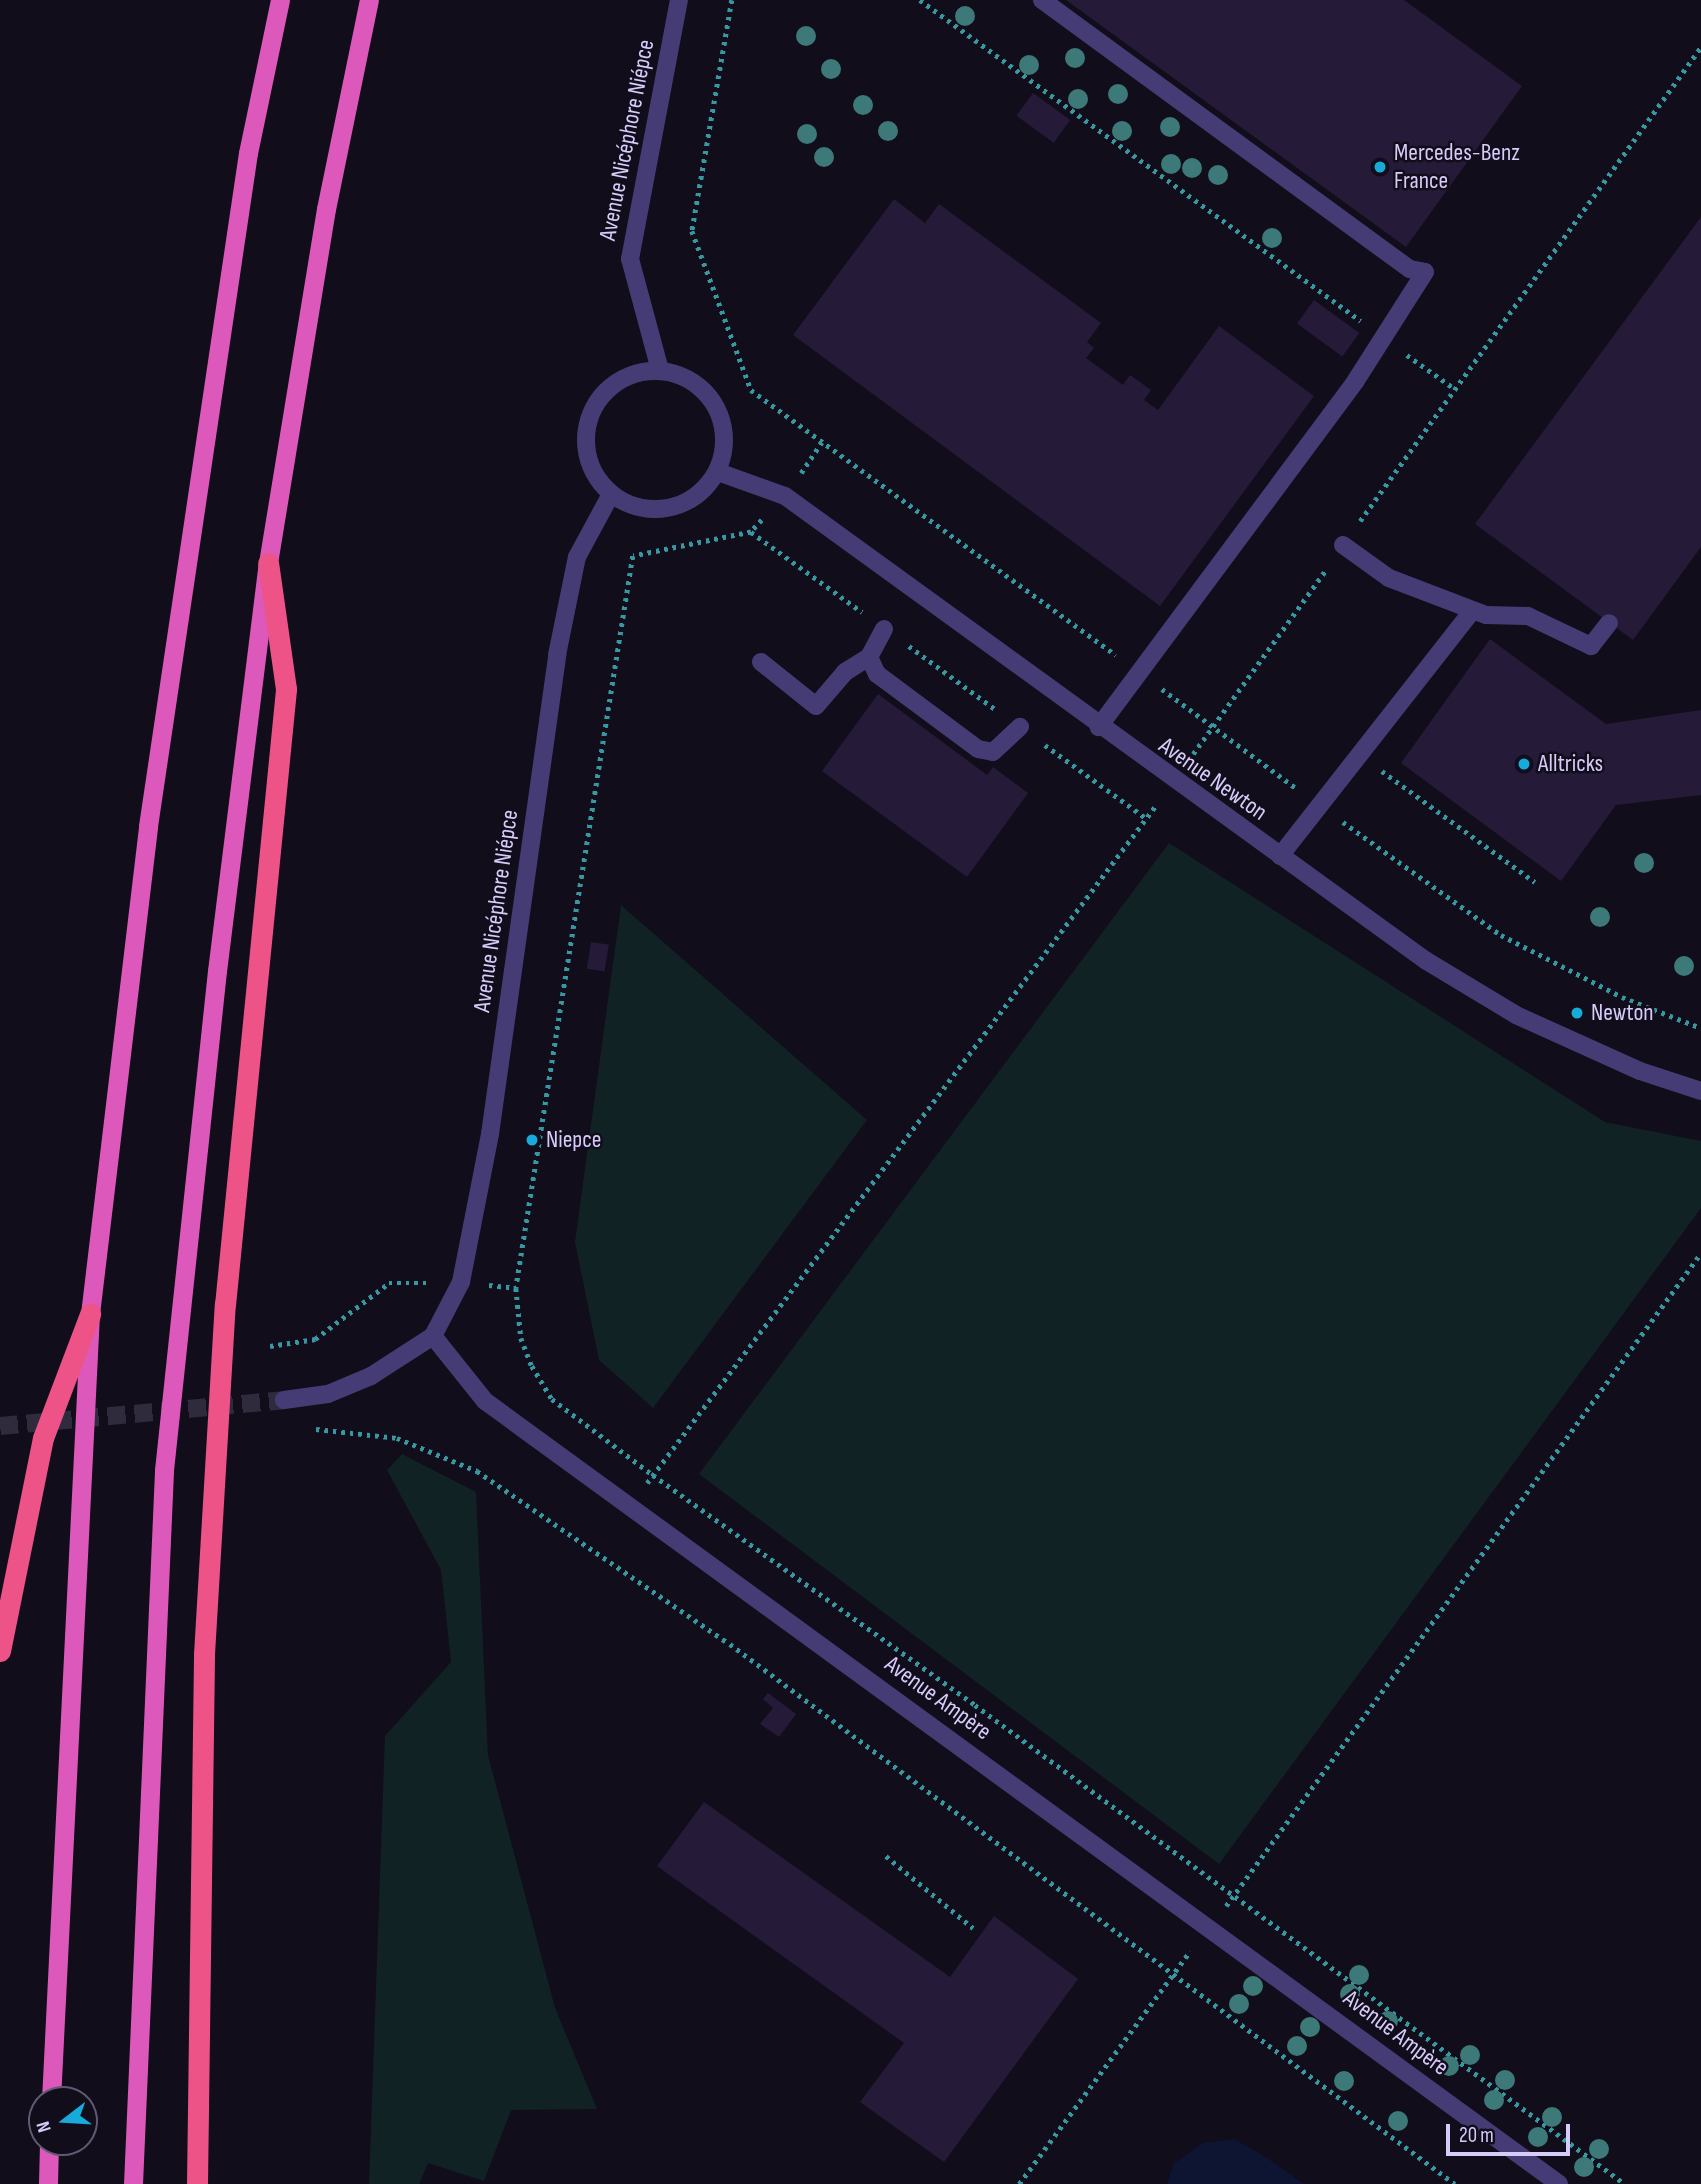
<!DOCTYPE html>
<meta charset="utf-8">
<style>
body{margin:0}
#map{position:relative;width:1701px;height:2184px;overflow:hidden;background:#110d1a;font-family:"Sofia Sans Condensed",sans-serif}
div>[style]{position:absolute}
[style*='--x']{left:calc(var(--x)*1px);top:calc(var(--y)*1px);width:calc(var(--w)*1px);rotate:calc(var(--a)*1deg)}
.green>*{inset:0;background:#102224}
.water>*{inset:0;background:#0d1533}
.building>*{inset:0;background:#251b39;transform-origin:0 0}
.minor-tunnel>*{height:18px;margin-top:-9px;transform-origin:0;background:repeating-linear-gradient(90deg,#2f2a3c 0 18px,transparent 0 27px)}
.path>*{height:4.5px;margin-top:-2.25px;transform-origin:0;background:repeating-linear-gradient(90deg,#3898a1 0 3.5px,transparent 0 8.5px)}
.service>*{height:18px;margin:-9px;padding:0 9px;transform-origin:9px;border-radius:9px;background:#463c75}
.minor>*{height:18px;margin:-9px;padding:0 9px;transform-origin:9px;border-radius:9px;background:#463c75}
.minor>.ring{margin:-9px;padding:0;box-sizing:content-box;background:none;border:18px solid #463c75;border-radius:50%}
.trunk>*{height:19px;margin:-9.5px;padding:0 9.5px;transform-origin:9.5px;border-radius:9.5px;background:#dc58ba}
.motorway>*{height:21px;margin:-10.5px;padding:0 10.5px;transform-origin:10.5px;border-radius:10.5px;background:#ed5387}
.trees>*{width:20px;height:20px;margin:-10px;border-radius:50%;background:#3c7978}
.dots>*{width:19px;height:19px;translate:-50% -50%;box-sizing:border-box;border:4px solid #110d1a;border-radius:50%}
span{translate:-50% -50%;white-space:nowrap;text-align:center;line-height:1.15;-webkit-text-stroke:5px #110d1a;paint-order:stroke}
.street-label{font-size:24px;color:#d7cbfa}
.poi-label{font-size:24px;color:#d7cbfa}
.left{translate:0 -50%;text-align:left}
.north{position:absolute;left:28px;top:2086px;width:70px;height:70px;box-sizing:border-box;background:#110d1a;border:2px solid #605974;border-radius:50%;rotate:253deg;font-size:19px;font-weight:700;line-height:28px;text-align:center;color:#d7cbfa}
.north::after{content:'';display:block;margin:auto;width:24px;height:32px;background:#17abda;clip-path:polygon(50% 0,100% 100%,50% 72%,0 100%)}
.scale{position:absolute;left:1446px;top:2124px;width:124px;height:32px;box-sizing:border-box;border:4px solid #d7cbfa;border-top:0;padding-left:9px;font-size:21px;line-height:24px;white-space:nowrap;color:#d7cbfa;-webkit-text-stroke:5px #110d1a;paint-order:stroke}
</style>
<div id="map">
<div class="green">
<div style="clip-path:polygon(1169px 843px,1605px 1122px,1701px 1141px,1701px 1208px,1219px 1864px,699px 1474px)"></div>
<div style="clip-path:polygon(621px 905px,867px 1120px,653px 1408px,599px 1360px,575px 1242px)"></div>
<div style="clip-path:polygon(402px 1454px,476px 1492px,488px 1755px,555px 2008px,597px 2109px,511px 2110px,484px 2181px,428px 2163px,419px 2184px,369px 2184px,385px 1736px,451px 1662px,441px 1570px,387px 1470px)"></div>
</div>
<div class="water">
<div style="clip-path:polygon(1234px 2139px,1264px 2156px,1304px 2184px,1167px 2184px,1173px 2164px,1203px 2143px)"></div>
</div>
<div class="building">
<div style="clip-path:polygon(1066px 0,1404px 0,1522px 86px,1406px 247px)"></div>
<div style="left:1033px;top:93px;width:46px;height:28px;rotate:36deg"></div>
<div style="clip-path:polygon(894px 199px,925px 223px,939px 204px,1101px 323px,1087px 342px,1094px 348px,1086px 358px,1123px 385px,1130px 375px,1151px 390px,1144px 400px,1158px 410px,1219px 326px,1314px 396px,1160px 606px,793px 335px)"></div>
<div style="clip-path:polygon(1701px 217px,1701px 547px,1633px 640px,1475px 524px)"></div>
<div style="left:1314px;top:300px;width:56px;height:29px;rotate:36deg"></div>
<div style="clip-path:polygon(1490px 639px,1606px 724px,1701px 710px,1701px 795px,1616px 805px,1561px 881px,1401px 763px)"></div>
<div style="clip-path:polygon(878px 694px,987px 775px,993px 767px,1028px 793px,967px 877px,822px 771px)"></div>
<div style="left:591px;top:942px;width:18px;height:27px;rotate:9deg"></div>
<div style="clip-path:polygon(768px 1693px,796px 1714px,779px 1737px,760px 1724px,773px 1708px,763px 1699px)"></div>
<div style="clip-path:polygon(704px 1802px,950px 1977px,994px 1916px,1078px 1979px,944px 2162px,860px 2102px,904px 2043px,657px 1866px)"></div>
</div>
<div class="minor-tunnel">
<div style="--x:0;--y:1426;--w:285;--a:-5.2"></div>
</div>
<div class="path">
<div style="--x:732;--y:0;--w:234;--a:99.8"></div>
<div style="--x:692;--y:231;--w:170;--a:69.6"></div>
<div style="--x:751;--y:390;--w:451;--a:36"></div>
<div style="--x:920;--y:0;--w:545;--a:36.05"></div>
<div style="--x:1407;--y:355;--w:59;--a:35.3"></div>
<div style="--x:801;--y:473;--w:37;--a:-56"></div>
<div style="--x:762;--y:520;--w:16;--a:133"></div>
<div style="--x:751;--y:532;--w:120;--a:168.5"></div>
<div style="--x:633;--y:556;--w:741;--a:99.08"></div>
<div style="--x:516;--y:1288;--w:50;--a:84.3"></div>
<div style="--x:521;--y:1338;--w:30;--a:69"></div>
<div style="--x:532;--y:1366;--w:39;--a:59"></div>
<div style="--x:552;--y:1399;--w:126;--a:37"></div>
<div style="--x:653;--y:1475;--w:396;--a:35.5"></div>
<div style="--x:975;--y:1705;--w:807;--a:36.39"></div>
<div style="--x:1360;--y:521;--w:584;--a:-54.27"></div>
<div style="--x:751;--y:532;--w:137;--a:35.8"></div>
<div style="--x:909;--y:646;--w:107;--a:36.2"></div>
<div style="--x:1162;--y:689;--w:167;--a:36.5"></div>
<div style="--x:1045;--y:745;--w:125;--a:35.9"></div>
<div style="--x:1193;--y:754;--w:229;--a:-54.2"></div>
<div style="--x:1382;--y:771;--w:189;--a:36"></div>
<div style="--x:1343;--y:822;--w:194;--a:35.6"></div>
<div style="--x:1501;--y:935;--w:136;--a:27.1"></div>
<div style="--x:1622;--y:997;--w:85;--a:21.4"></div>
<div style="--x:489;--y:1285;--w:27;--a:6"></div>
<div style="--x:270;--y:1346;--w:46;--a:-8.8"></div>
<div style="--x:315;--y:1339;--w:93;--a:-37.1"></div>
<div style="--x:389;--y:1283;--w:39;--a:0"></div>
<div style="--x:316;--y:1429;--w:81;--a:6.3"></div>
<div style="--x:397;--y:1438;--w:87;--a:22.4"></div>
<div style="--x:477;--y:1471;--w:306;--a:34.4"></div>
<div style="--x:730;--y:1644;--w:904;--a:36.68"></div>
<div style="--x:647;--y:1483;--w:849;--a:-53.09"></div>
<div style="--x:886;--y:1856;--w:113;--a:39.6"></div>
<div style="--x:1226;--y:1906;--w:807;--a:-53.97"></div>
<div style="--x:1019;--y:2184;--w:289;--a:-53.7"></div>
</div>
<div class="service">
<div style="--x:1042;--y:0;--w:456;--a:36.2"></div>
<div style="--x:1410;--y:269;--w:15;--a:11"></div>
<div style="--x:1425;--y:272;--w:130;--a:122.5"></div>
<div style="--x:1355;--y:382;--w:430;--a:126.6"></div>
<div style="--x:1343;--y:545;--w:57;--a:35.7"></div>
<div style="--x:1389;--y:578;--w:104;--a:20.9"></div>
<div style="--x:1486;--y:615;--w:42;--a:1.4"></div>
<div style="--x:1528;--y:616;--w:70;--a:25.5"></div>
<div style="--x:1591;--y:646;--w:29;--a:-52"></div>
<div style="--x:884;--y:629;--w:32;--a:118"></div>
<div style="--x:869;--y:657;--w:19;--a:65"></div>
<div style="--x:877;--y:674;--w:126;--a:36.6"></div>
<div style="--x:978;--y:749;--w:15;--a:11"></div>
<div style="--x:993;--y:752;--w:37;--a:-43"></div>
<div style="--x:761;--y:662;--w:70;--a:38.7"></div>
<div style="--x:816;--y:706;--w:45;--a:-49.5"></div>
<div style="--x:845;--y:672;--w:28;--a:-32"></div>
<div style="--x:1280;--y:856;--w:311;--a:-51.9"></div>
</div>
<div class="minor">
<div style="--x:660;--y:370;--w:115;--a:-105.1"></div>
<div style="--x:630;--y:259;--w:264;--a:-79.3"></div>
<div class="ring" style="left:586px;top:371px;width:120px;height:120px"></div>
<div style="--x:718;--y:472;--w:71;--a:19.7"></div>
<div style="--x:785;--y:496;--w:791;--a:35.94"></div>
<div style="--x:1425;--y:960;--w:106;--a:31.1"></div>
<div style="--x:1516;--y:1015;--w:136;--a:24.3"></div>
<div style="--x:1640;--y:1071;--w:64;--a:18.2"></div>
<div style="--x:433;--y:1336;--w:83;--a:51.3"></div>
<div style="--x:485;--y:1401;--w:1329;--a:36.09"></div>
<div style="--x:284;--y:1400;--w:44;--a:-7.8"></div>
<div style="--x:328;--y:1394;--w:47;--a:-22.7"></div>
<div style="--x:371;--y:1376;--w:74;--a:-32.8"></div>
<div style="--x:433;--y:1336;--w:61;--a:-62.6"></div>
<div style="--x:461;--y:1282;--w:151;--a:-78.9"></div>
<div style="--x:490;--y:1134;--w:484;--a:-82"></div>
<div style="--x:557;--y:655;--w:100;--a:-78.5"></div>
<div style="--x:577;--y:557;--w:72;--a:-61.6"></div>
</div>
<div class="trunk">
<div style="--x:51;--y:2100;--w:787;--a:-87.16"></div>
<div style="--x:90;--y:1314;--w:491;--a:-83.2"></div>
<div style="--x:148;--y:826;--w:680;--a:-81.55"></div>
<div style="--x:248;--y:153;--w:156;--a:-78.2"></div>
<div style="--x:48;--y:2184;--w:42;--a:-88.6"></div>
<div style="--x:133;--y:2184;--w:715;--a:-87.51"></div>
<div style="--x:164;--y:1470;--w:502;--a:-83.94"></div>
<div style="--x:217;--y:971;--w:411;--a:-82.9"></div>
<div style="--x:268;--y:563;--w:359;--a:-80.7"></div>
<div style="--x:326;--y:209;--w:213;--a:-78.4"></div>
</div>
<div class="motorway">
<div style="--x:0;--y:1651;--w:217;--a:-78.6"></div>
<div style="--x:43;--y:1438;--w:133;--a:-69.2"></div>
<div style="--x:197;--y:2184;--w:530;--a:-89.24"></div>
<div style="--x:204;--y:1654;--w:350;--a:-86.6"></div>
<div style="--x:225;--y:1305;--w:619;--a:-84.34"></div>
<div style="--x:286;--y:689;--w:127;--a:-98.1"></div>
</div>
<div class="trees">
<div style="left:965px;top:16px"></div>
<div style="left:806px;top:36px"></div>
<div style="left:1075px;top:58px"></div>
<div style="left:1029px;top:65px"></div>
<div style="left:831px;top:69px"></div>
<div style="left:1118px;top:94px"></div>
<div style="left:1078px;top:99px"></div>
<div style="left:863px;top:105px"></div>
<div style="left:1170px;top:127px"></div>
<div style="left:888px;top:131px"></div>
<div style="left:1122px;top:131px"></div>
<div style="left:807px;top:134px"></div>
<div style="left:824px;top:157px"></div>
<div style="left:1171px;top:164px"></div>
<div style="left:1192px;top:168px"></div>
<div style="left:1218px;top:175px"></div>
<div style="left:1272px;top:238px"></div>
<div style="left:1644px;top:863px"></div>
<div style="left:1600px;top:917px"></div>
<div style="left:1684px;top:966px"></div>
<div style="left:1359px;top:1975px"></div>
<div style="left:1253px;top:1986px"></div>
<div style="left:1350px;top:1994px"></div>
<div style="left:1239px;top:2004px"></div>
<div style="left:1388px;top:2021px"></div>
<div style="left:1310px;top:2027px"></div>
<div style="left:1297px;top:2046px"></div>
<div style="left:1470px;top:2055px"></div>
<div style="left:1449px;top:2066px"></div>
<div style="left:1505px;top:2080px"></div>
<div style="left:1344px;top:2081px"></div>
<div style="left:1494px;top:2100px"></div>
<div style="left:1552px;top:2117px"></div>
<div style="left:1398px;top:2121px"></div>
<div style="left:1538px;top:2137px"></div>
<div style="left:1599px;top:2149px"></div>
<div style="left:1584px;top:2167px"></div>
</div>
<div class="dots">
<div style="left:1380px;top:167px;background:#17abda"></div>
<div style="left:1524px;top:764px;background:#17abda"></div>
<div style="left:1577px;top:1013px;background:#17abda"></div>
<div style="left:532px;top:1140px;background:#17abda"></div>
</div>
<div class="street-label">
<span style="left:627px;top:140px;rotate:-79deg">Avenue Nicéphore Niépce</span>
<span style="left:1213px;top:779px;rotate:35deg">Avenue Newton</span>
<span style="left:496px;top:911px;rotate:-82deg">Avenue Nicéphore Niépce</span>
<span style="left:938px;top:1698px;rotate:36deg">Avenue Ampère</span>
<span style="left:1396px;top:2033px;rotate:37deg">Avenue Ampère</span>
</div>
<div class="poi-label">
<span class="left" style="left:1394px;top:167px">Mercedes-Benz<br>France</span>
<span class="left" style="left:1538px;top:764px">Alltricks</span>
<span class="left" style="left:1591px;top:1013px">Newton</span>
<span class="left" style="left:546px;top:1140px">Niepce</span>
</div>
<div class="north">N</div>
<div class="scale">20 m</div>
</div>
